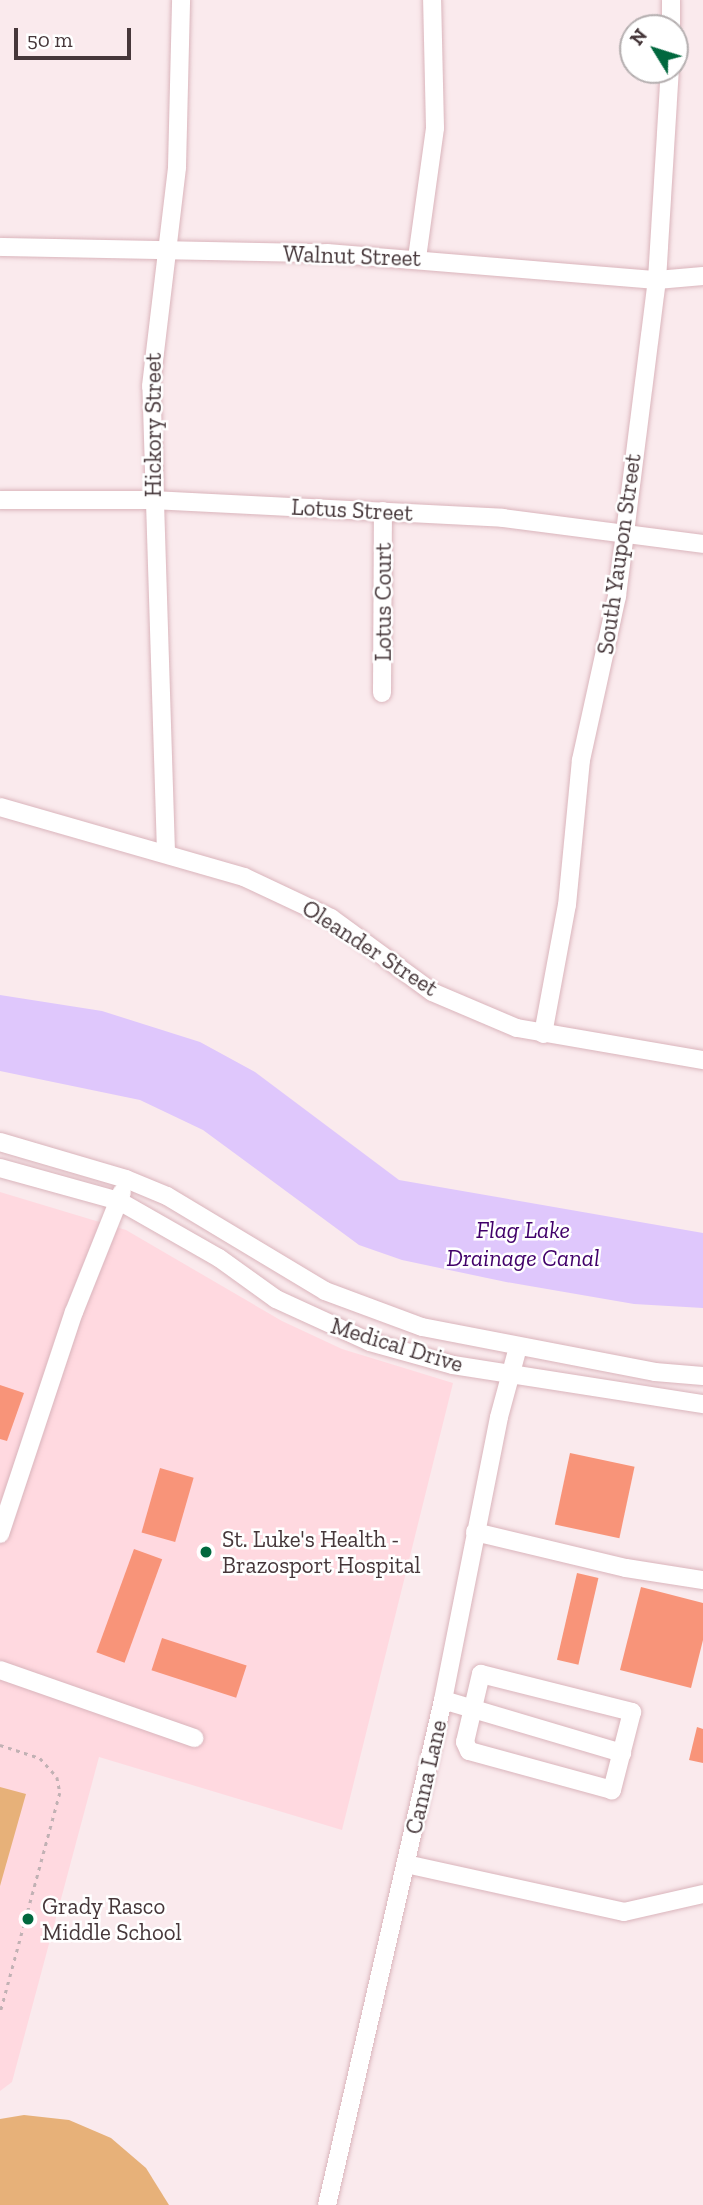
<!DOCTYPE html>
<style>
body{margin:0}
#map{position:relative;width:703px;height:2205px;overflow:hidden;background:#faeaed;font-family:"Zilla Slab",serif}
div>[style]{position:absolute}
[style*='--x']{left:calc(var(--x)*1px);top:calc(var(--y)*1px);width:calc(var(--w)*1px);rotate:calc(var(--a)*1deg)}
.built>*{inset:0;background:#ffd9e0}
.green>*{inset:0;background:#e7b179}
.water>*{inset:0;background:#dfc7fc}
.building>*{inset:0;background:#f89479;transform-origin:0 0}
.path>*{height:2.5px;margin-top:-1.25px;transform-origin:0;background:repeating-linear-gradient(90deg,#c1b1b4 0 3.5px,transparent 0 8.5px)}
.roads{filter:drop-shadow(0 0 2px #dab5bc) drop-shadow(0 0 2px #dab5bc)}
.minor>*{height:18px;margin:-9px;padding:0 9px;transform-origin:9px;border-radius:9px;background:#fff}
.dots>*{width:19px;height:19px;translate:-50% -50%;box-sizing:border-box;border:4px solid #fff;border-radius:50%}
span{translate:-50% -50%;white-space:nowrap;text-align:center;line-height:1.15;-webkit-text-stroke:5px #fff;paint-order:stroke}
.street-label{font-size:23px;color:#46373a}
.poi-label{font-size:23px;color:#46373a}
.left{translate:0 -50%;text-align:left}
.water-label{font-size:24px;color:#41006a;font-style:italic}
.north{position:absolute;left:619px;top:14px;width:70px;height:70px;box-sizing:border-box;background:#fff;border:2px solid #b5afb0;border-radius:50%;rotate:308deg;font-size:19px;font-weight:700;line-height:28px;text-align:center;color:#46373a}
.north::after{content:'';display:block;margin:auto;width:24px;height:32px;background:#01683e;clip-path:polygon(50% 0,100% 100%,50% 72%,0 100%)}
.scale{position:absolute;left:14px;top:28px;width:117px;height:32px;box-sizing:border-box;border:4px solid #46373a;border-top:0;padding-left:9px;font-size:21px;line-height:24px;white-space:nowrap;color:#46373a;-webkit-text-stroke:5px #fff;paint-order:stroke}
</style>
<div id="map">
<div class="built">
<div style="clip-path:polygon(0 1192px,126px 1230px,282px 1321px,342px 1349px,453px 1383px,342px 1830px,99px 1757px,12px 2082px,0 2091px)"></div>
</div>
<div class="green">
<div style="clip-path:polygon(0 1787px,26px 1794px,0 1886px)"></div>
<div style="clip-path:polygon(24px 2115px,69px 2120px,111px 2138px,146px 2168px,169px 2205px,0 2205px,0 2119px)"></div>
</div>
<div class="water">
<div style="clip-path:polygon(0 995px,102px 1011px,200px 1042px,255px 1072px,399px 1180px,703px 1233px,703px 1308px,634px 1304px,506px 1282px,402px 1260px,359px 1245px,203px 1130px,140px 1100px,0 1071px)"></div>
</div>
<div class="building">
<div style="clip-path:polygon(0 1385px,24px 1393px,7px 1441px,0 1439px)"></div>
<div style="left:570px;top:1453px;width:66px;height:73px;rotate:12deg"></div>
<div style="left:160px;top:1468px;width:35px;height:67px;rotate:16deg"></div>
<div style="left:134px;top:1549px;width:30px;height:110px;rotate:20deg"></div>
<div style="left:577px;top:1573px;width:22px;height:89px;rotate:13deg"></div>
<div style="clip-path:polygon(641px 1587px,703px 1603px,703px 1640px,691px 1688px,620px 1670px)"></div>
<div style="left:162px;top:1638px;width:89px;height:34px;rotate:18deg"></div>
<div style="clip-path:polygon(697px 1727px,703px 1729px,703px 1763px,689px 1760px)"></div>
</div>
<div class="path">
<div style="--x:0;--y:1745;--w:42;--a:18"></div>
<div style="--x:40;--y:1758;--w:25;--a:48"></div>
<div style="--x:57;--y:1777;--w:16;--a:79"></div>
<div style="--x:60;--y:1793;--w:229;--a:105.2"></div>
</div>
<div class="roads">
<div class="minor">
<div style="--x:671;--y:28;--w:28;--a:-90"></div>
<div style="--x:0;--y:247;--w:327;--a:1.1"></div>
<div style="--x:327;--y:253;--w:331;--a:4.7"></div>
<div style="--x:657;--y:280;--w:46;--a:-5"></div>
<div style="--x:417;--y:258;--w:131;--a:-82.1"></div>
<div style="--x:435;--y:128;--w:128;--a:-91.3"></div>
<div style="--x:0;--y:500;--w:152;--a:0"></div>
<div style="--x:152;--y:500;--w:351;--a:2.9"></div>
<div style="--x:503;--y:518;--w:202;--a:7.4"></div>
<div style="--x:382;--y:693;--w:182;--a:-89.7"></div>
<div style="--x:0;--y:807;--w:254;--a:16"></div>
<div style="--x:244;--y:877;--w:96;--a:25.2"></div>
<div style="--x:331;--y:918;--w:125;--a:36.2"></div>
<div style="--x:432;--y:992;--w:92;--a:23"></div>
<div style="--x:517;--y:1028;--w:189;--a:9.8"></div>
<div style="--x:166;--y:852;--w:466;--a:-91.8"></div>
<div style="--x:151;--y:386;--w:221;--a:-83.2"></div>
<div style="--x:177;--y:167;--w:167;--a:-88.6"></div>
<div style="--x:543;--y:1034;--w:131;--a:-79.5"></div>
<div style="--x:567;--y:905;--w:146;--a:-84.5"></div>
<div style="--x:581;--y:760;--w:168;--a:-77.6"></div>
<div style="--x:617;--y:596;--w:319;--a:-82.8"></div>
<div style="--x:657;--y:280;--w:210;--a:-86.5"></div>
<div style="--x:0;--y:1142;--w:131;--a:16.4"></div>
<div style="--x:126;--y:1179;--w:44;--a:22.5"></div>
<div style="--x:167;--y:1196;--w:184;--a:31"></div>
<div style="--x:325;--y:1291;--w:103;--a:20.4"></div>
<div style="--x:422;--y:1327;--w:237;--a:10.9"></div>
<div style="--x:655;--y:1372;--w:48;--a:4.8"></div>
<div style="--x:0;--y:1168;--w:123;--a:15.5"></div>
<div style="--x:119;--y:1201;--w:115;--a:29.7"></div>
<div style="--x:219;--y:1258;--w:70;--a:35.7"></div>
<div style="--x:276;--y:1299;--w:103;--a:24.6"></div>
<div style="--x:370;--y:1342;--w:86;--a:15.5"></div>
<div style="--x:453;--y:1365;--w:253;--a:8.9"></div>
<div style="--x:475;--y:1532;--w:155;--a:13.4"></div>
<div style="--x:626;--y:1568;--w:78;--a:8.9"></div>
<div style="--x:0;--y:1534;--w:234;--a:-71.6"></div>
<div style="--x:74;--y:1312;--w:129;--a:-68.2"></div>
<div style="--x:0;--y:1670;--w:206;--a:19.3"></div>
<div style="--x:481;--y:1674;--w:156;--a:14.1"></div>
<div style="--x:632;--y:1712;--w:81;--a:104.4"></div>
<div style="--x:612;--y:1790;--w:148;--a:-164.7"></div>
<div style="--x:469;--y:1751;--w:10;--a:-114"></div>
<div style="--x:465;--y:1742;--w:70;--a:-76.8"></div>
<div style="--x:443;--y:1700;--w:187;--a:16.5"></div>
<div style="--x:406;--y:1864;--w:223;--a:12.4"></div>
<div style="--x:624;--y:1912;--w:81;--a:-12.8"></div>
<div style="--x:327;--y:2205;--w:518;--a:-77.06"></div>
<div style="--x:443;--y:1700;--w:288;--a:-78.8"></div>
<div style="--x:499;--y:1417;--w:73;--a:-74.8"></div>
</div>
</div>
<div class="dots">
<div style="left:206px;top:1552px;background:#01683e"></div>
<div style="left:28px;top:1919px;background:#01683e"></div>
</div>
<div class="street-label">
<span style="left:352px;top:256px;rotate:2deg">Walnut Street</span>
<span style="left:153px;top:425px;rotate:-90deg">Hickory Street</span>
<span style="left:352px;top:510px;rotate:3deg">Lotus Street</span>
<span style="left:619px;top:554px;rotate:-82deg">South Yaupon Street</span>
<span style="left:383px;top:602px;rotate:-90deg">Lotus Court</span>
<span style="left:370px;top:948px;rotate:33deg">Oleander Street</span>
<span style="left:397px;top:1345px;rotate:17deg">Medical Drive</span>
<span style="left:426px;top:1777px;rotate:-77deg">Canna Lane</span>
</div>
<div class="poi-label">
<span class="left" style="left:222px;top:1552px">St. Luke's Health -<br>Brazosport Hospital</span>
<span class="left" style="left:42px;top:1919px">Grady Rasco<br>Middle School</span>
</div>
<div class="water-label">
<span style="left:523px;top:1244px">Flag Lake<br>Drainage Canal</span>
</div>
<div class="north">N</div>
<div class="scale">50 m</div>
</div>
